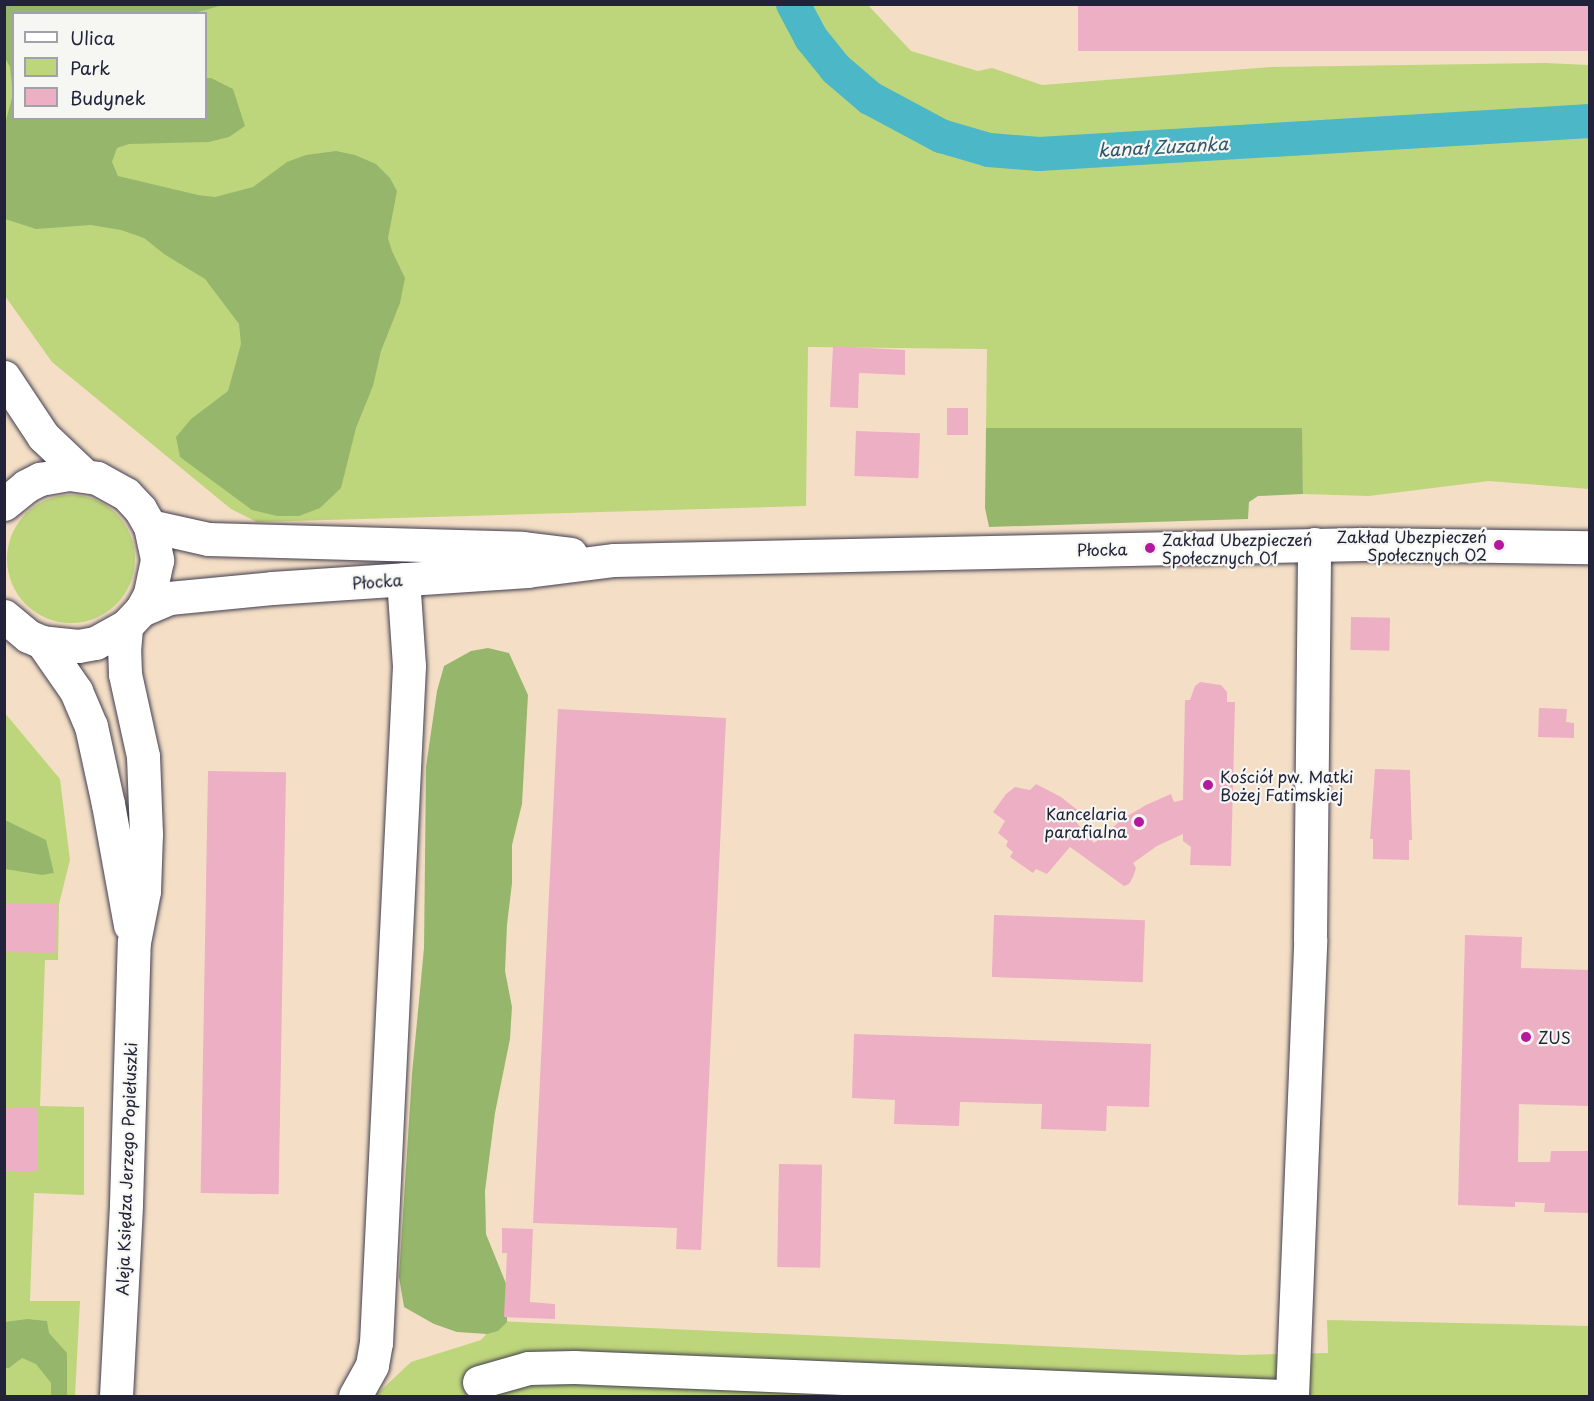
<!DOCTYPE html>
<meta charset="utf-8">
<style>
body{margin:0}
#map{position:relative;width:1594px;height:1401px;overflow:hidden;background:#f4dfc6;font-family:"Playpen Sans",sans-serif}
div>[style]{position:absolute}
[style*='--x']{left:calc(var(--x)*1px);top:calc(var(--y)*1px);width:calc(var(--w)*1px);rotate:calc(var(--a)*1deg)}
.green>*{inset:0;background:#bed67b}
.round{border-radius:50%}
.forest>*{inset:0;background:#96b76b}
.canal>*{height:34px;margin:-17px;padding:0 17px;transform-origin:17px;border-radius:17px;background:#4bb7c7}
.building>*{inset:0;background:#edafc3;transform-origin:0 0}
.roads{filter:drop-shadow(0 0 2px #423e50) drop-shadow(0 0 2px #423e50)}
.minor>*{height:33px;margin:-16.5px;padding:0 16.5px;transform-origin:16.5px;border-radius:16.5px;background:#fff}
.major>*{height:33px;margin:-16.5px;padding:0 16.5px;transform-origin:16.5px;border-radius:16.5px;background:#fff}
.dots>*{width:16px;height:16px;translate:-50% -50%;box-sizing:border-box;border:3px solid #f6f6f2;border-radius:50%}
span{translate:-50% -50%;white-space:nowrap;text-align:center;line-height:1.15;-webkit-text-stroke:4.5px #f6f6f2;paint-order:stroke}
.poi-label{font-size:16px;color:#22223b}
.right{translate:-100% -50%;text-align:right}
.left{translate:0 -50%;text-align:left}
.street-label{font-size:16px;color:#22223b}
.water-label{font-size:18px;color:#30566c;font-style:italic}
.frame{position:absolute;inset:0;border:6px solid #22223b;pointer-events:none}
.legend{position:absolute;left:12px;top:12px;width:195px;height:108px;box-sizing:border-box;background:#f6f6f2;border:2px solid #a1a1a9;margin:0;padding:8px 10px;list-style:none;font-size:18px;color:#22223b}
.legend li{display:flex;align-items:center;gap:12px;height:30px}
.legend b{width:30px;border:2px solid #a1a1a9}
</style>
<div id="map">
<div class="green">
<div style="clip-path:polygon(evenodd,4px 5px,868px 5px,911px 51px,978px 71px,992px 68px,1042px 85px,1271px 67px,1546px 63px,1589px 65px,1589px 489px,1489px 481px,1369px 496px,1303px 494px,1301px 428px,986px 428px,987px 349px,808px 347px,806px 506px,257px 522px,231px 509px,52px 362px,5px 296px,4px 5px,14px 14px,206px 14px,206px 118px,14px 118px,14px 14px)"></div>
<div class="round" style="left:7px;top:495px;width:128px;height:128px"></div>
<div style="clip-path:polygon(4px 712px,60px 779px,70px 860px,59px 904px,58px 960px,45px 960px,40px 1106px,84px 1107px,84px 1195px,34px 1193px,30px 1301px,80px 1301px,75px 1396px,5px 1396px)"></div>
<div style="clip-path:polygon(1327px 1320px,1589px 1326px,1589px 1396px,375px 1396px,411px 1362px,481px 1340px,498px 1321px,1241px 1355px,1328px 1353px)"></div>
</div>
<div class="forest">
<div style="clip-path:polygon(5px 4px,223px 5px,191px 14px,14px 14px,14px 118px,206px 118px,206px 78px,211px 78px,233px 89px,245px 126px,229px 137px,209px 142px,129px 144px,117px 148px,112px 162px,118px 176px,198px 195px,215px 197px,253px 187px,287px 162px,306px 155px,336px 151px,355px 155px,376px 164px,390px 178px,397px 191px,388px 238px,392px 251px,405px 278px,400px 303px,381px 351px,373px 386px,356px 428px,341px 488px,320px 508px,299px 516px,277px 516px,252px 510px,180px 457px,176px 437px,191px 419px,228px 391px,241px 344px,239px 324px,205px 279px,164px 254px,144px 238px,121px 230px,91px 225px,36px 229px,5px 219px,5px 124px,13px 94px,10px 67px,5px 58px)"></div>
<div style="clip-path:polygon(986px 428px,1302px 428px,1303px 494px,1258px 496px,1249px 502px,1248px 519px,989px 527px,985px 508px)"></div>
<div style="clip-path:polygon(488px 648px,509px 653px,528px 695px,522px 804px,512px 845px,512px 883px,507px 925px,505px 971px,512px 1007px,510px 1039px,495px 1113px,485px 1191px,486px 1234px,507px 1286px,507px 1322px,498px 1331px,487px 1334px,457px 1332px,434px 1324px,404px 1307px,399px 1277px,412px 1074px,424px 948px,426px 767px,437px 691px,444px 666px,471px 651px)"></div>
<div style="clip-path:polygon(5px 820px,46px 840px,54px 873px,42px 875px,5px 869px)"></div>
<div style="clip-path:polygon(27px 1319px,47px 1321px,49px 1333px,67px 1353px,67px 1396px,51px 1396px,51px 1383px,36px 1364px,22px 1358px,9px 1368px,5px 1368px,5px 1322px)"></div>
</div>
<div class="canal">
<div style="--x:793;--y:4;--w:38;--a:62"></div>
<div style="--x:811;--y:38;--w:40;--a:51"></div>
<div style="--x:836;--y:69;--w:45;--a:40.5"></div>
<div style="--x:870;--y:98;--w:81;--a:28.2"></div>
<div style="--x:941;--y:136;--w:50;--a:16.3"></div>
<div style="--x:989;--y:150;--w:50;--a:4.6"></div>
<div style="--x:1039;--y:154;--w:552;--a:-3.43"></div>
</div>
<div class="building">
<div style="left:1078px;top:4px;width:512px;height:47px"></div>
<div style="clip-path:polygon(833px 346px,905px 350px,905px 375px,859px 373px,858px 408px,830px 407px)"></div>
<div style="left:947px;top:408px;width:21px;height:27px"></div>
<div style="left:856px;top:431px;width:64px;height:45px;rotate:2deg"></div>
<div style="left:1351px;top:617px;width:39px;height:33px;rotate:1deg"></div>
<div style="clip-path:polygon(1200px 682px,1221px 685px,1227px 692px,1227px 702px,1235px 702px,1231px 866px,1190px 865px,1191px 847px,1183px 841px,1183px 834px,1157px 846px,1133px 863px,1136px 868px,1133px 877px,1129px 884px,1124px 886px,1070px 847px,1047px 874px,1036px 869px,1033px 873px,1010px 857px,1013px 852px,1006px 846px,1008px 841px,998px 833px,1005px 821px,993px 812px,1006px 794px,1015px 787px,1030px 790px,1036px 784px,1061px 797px,1085px 816px,1083px 818px,1080px 815px,1075px 821px,1094px 843px,1124px 818px,1146px 805px,1171px 794px,1174px 802px,1183px 800px,1185px 700px,1190px 700px,1195px 686px)"></div>
<div style="clip-path:polygon(1539px 708px,1567px 709px,1566px 722px,1574px 723px,1574px 738px,1538px 737px)"></div>
<div style="clip-path:polygon(558px 709px,726px 718px,701px 1250px,676px 1249px,677px 1228px,533px 1223px)"></div>
<div style="clip-path:polygon(1375px 769px,1410px 770px,1412px 840px,1409px 840px,1409px 860px,1373px 859px,1373px 839px,1370px 839px)"></div>
<div style="left:208px;top:771px;width:78px;height:422px;rotate:1deg"></div>
<div style="left:4px;top:903px;width:53px;height:49px;rotate:1deg"></div>
<div style="left:994px;top:915px;width:151px;height:62px;rotate:2deg"></div>
<div style="clip-path:polygon(1465px 935px,1522px 937px,1521px 968px,1590px 970px,1590px 1106px,1519px 1104px,1518px 1162px,1550px 1162px,1551px 1151px,1590px 1151px,1590px 1213px,1544px 1212px,1545px 1203px,1515px 1202px,1515px 1207px,1458px 1205px)"></div>
<div style="clip-path:polygon(854px 1034px,1151px 1044px,1149px 1107px,1107px 1106px,1106px 1131px,1041px 1129px,1042px 1104px,1000px 1103px,960px 1102px,959px 1126px,894px 1124px,895px 1100px,852px 1098px)"></div>
<div style="left:4px;top:1108px;width:33px;height:63px"></div>
<div style="left:779px;top:1164px;width:43px;height:103px;rotate:1deg"></div>
<div style="clip-path:polygon(502px 1228px,533px 1229px,530px 1302px,555px 1304px,555px 1319px,504px 1317px,507px 1253px,502px 1253px)"></div>
</div>
<div class="roads">
<div class="minor">
<div style="--x:150;--y:526;--w:59;--a:12.6"></div>
<div style="--x:208;--y:539;--w:314;--a:1.6"></div>
<div style="--x:522;--y:548;--w:49;--a:7"></div>
<div style="--x:141;--y:610;--w:30;--a:-23"></div>
<div style="--x:169;--y:598;--w:103;--a:-5.5"></div>
<div style="--x:272;--y:588;--w:256;--a:-3.8"></div>
<div style="--x:527;--y:571;--w:88;--a:-7.2"></div>
<div style="--x:614;--y:560;--w:748;--a:-1.23"></div>
<div style="--x:1362;--y:544;--w:228;--a:0.8"></div>
<div style="--x:479;--y:1382;--w:51;--a:-15.9"></div>
<div style="--x:528;--y:1368;--w:46;--a:-1.2"></div>
<div style="--x:574;--y:1367;--w:708;--a:2.35"></div>
<div style="--x:355;--y:1396;--w:35;--a:-61"></div>
<div style="--x:372;--y:1365;--w:22;--a:-80"></div>
<div style="--x:376;--y:1343;--w:678;--a:-87.21"></div>
<div style="--x:409;--y:666;--w:87;--a:-93.9"></div>
<div style="--x:1292;--y:1396;--w:457;--a:-87.7"></div>
<div style="--x:1310;--y:939;--w:395;--a:-89.4"></div>
</div>
<div class="major">
<div style="--x:4;--y:377;--w:71;--a:56.5"></div>
<div style="--x:43;--y:436;--w:57;--a:43.6"></div>
<div style="--x:4;--y:504;--w:28;--a:-39"></div>
<div style="--x:26;--y:486;--w:16;--a:-27"></div>
<div style="--x:40;--y:479;--w:29;--a:-10"></div>
<div style="--x:69;--y:474;--w:28;--a:8"></div>
<div style="--x:97;--y:478;--w:33;--a:29"></div>
<div style="--x:126;--y:494;--w:21;--a:47"></div>
<div style="--x:140;--y:509;--w:20;--a:60"></div>
<div style="--x:150;--y:526;--w:35;--a:78"></div>
<div style="--x:157;--y:560;--w:35;--a:102"></div>
<div style="--x:150;--y:594;--w:18;--a:119"></div>
<div style="--x:141;--y:610;--w:22;--a:133"></div>
<div style="--x:126;--y:626;--w:35;--a:151"></div>
<div style="--x:95;--y:643;--w:17;--a:170"></div>
<div style="--x:78;--y:646;--w:36;--a:-174"></div>
<div style="--x:42;--y:642;--w:15;--a:-157"></div>
<div style="--x:28;--y:636;--w:31;--a:-140"></div>
<div style="--x:42;--y:642;--w:60;--a:55.2"></div>
<div style="--x:76;--y:691;--w:38;--a:67"></div>
<div style="--x:91;--y:726;--w:80;--a:77.7"></div>
<div style="--x:108;--y:804;--w:123;--a:79.7"></div>
<div style="--x:116;--y:1396;--w:192;--a:-87"></div>
<div style="--x:126;--y:1204;--w:262;--a:-88.3"></div>
<div style="--x:134;--y:942;--w:52;--a:-78.9"></div>
<div style="--x:144;--y:891;--w:57;--a:-88"></div>
<div style="--x:146;--y:834;--w:78;--a:-92.2"></div>
<div style="--x:143;--y:756;--w:84;--a:-102.4"></div>
<div style="--x:125;--y:674;--w:23;--a:-92"></div>
<div style="--x:124;--y:651;--w:25;--a:-85"></div>
</div>
</div>
<div class="dots">
<div style="left:1499px;top:545px;background:#b5179e"></div>
<div style="left:1150px;top:548px;background:#b5179e"></div>
<div style="left:1208px;top:785px;background:#b5179e"></div>
<div style="left:1139px;top:822px;background:#b5179e"></div>
<div style="left:1526px;top:1037px;background:#b5179e"></div>
</div>
<div class="poi-label">
<span class="right" style="left:1487px;top:545px">Zakład Ubezpieczeń<br>Społecznych 02</span>
<span class="left" style="left:1162px;top:548px">Zakład Ubezpieczeń<br>Społecznych 01</span>
<span class="left" style="left:1220px;top:785px">Kościół pw. Matki<br>Bożej Fatimskiej</span>
<span class="right" style="left:1127px;top:822px">Kancelaria<br>parafialna</span>
<span class="left" style="left:1538px;top:1037px">ZUS</span>
</div>
<div class="street-label">
<span style="left:1102px;top:549px;rotate:-1deg">Płocka</span>
<span style="left:377px;top:581px;rotate:-4deg">Płocka</span>
<span style="left:126px;top:1169px;rotate:-88deg">Aleja Księdza Jerzego Popiełuszki</span>
</div>
<div class="water-label">
<span style="left:1163px;top:147px;rotate:-3deg">kanał Zuzanka</span>
</div>
<div class="frame"></div>
<ul class="legend">
<li><b style="height:8px;background:#fff"></b>Ulica</li>
<li><b style="height:16px;background:#bed67b"></b>Park</li>
<li><b style="height:16px;background:#edafc3"></b>Budynek</li>
</ul>
</div>
